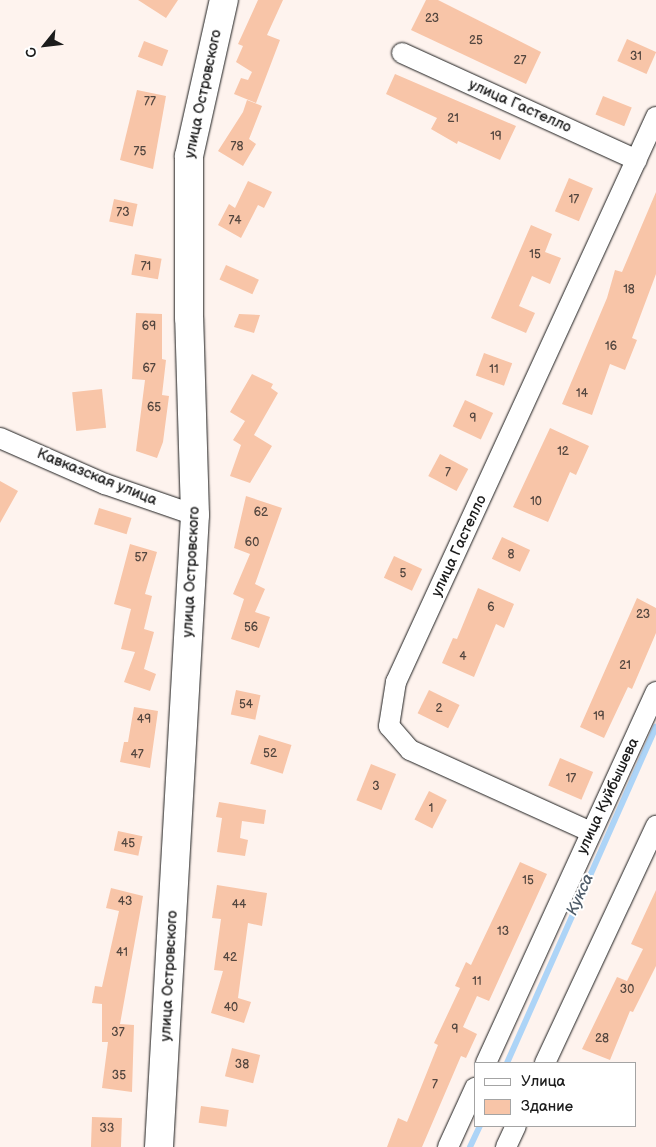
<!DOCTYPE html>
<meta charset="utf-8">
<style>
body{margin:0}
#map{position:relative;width:656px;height:1147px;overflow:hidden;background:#fef3ee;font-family:"Balsamiq Sans",sans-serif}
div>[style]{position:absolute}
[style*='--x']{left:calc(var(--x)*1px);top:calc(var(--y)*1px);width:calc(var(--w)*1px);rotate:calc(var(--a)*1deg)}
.stream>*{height:6px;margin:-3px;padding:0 3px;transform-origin:3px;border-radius:3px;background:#add4f7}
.building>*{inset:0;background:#f8c5a8;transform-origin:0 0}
.roads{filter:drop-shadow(0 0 1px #1c1c1c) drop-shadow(0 0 1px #1c1c1c)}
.street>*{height:20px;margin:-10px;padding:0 10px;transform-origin:10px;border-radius:10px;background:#fff}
.secondary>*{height:28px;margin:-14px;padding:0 14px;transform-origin:14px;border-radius:14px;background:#fff}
span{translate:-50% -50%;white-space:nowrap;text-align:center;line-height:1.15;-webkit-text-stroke:4px #fff;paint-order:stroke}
.number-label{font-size:12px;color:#53463f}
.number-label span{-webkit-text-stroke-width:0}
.street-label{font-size:15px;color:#1c1c1c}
.water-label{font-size:16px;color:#4f5c69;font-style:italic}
.legend{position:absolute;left:474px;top:1062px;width:162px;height:65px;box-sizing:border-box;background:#fff;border:1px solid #a4a4a4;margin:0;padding:6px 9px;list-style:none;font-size:15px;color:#1c1c1c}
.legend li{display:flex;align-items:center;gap:10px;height:25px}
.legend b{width:25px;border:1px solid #a4a4a4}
.north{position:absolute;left:20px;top:20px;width:50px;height:50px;-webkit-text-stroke:4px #fff;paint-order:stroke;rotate:241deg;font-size:14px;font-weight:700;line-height:20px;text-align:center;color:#1c1c1c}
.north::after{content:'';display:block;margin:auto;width:18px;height:22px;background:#1c1c1c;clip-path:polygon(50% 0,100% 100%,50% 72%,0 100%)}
</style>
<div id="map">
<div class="stream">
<div style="--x:507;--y:1063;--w:368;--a:-66.1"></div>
<div style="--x:470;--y:1147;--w:23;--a:-65"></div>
</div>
<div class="building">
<div style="clip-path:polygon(138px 0,178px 0,166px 18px)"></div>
<div style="clip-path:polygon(258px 0,283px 0,267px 35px,280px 40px,256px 103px,234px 94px,241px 78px,248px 80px,252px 72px,236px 62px,243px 46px,238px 44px)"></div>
<div style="clip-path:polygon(426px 0,438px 0,541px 52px,526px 84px,411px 30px)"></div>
<div style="left:627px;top:39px;width:32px;height:24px;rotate:24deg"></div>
<div style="left:144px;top:41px;width:26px;height:17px;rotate:21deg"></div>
<div style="clip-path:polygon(395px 74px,516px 126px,500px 160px,458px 141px,457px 144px,431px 129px,437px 118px,386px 94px)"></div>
<div style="clip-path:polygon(137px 90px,166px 96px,153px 169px,120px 160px)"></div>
<div style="left:603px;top:96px;width:31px;height:20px;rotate:22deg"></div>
<div style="clip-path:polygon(247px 100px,262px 106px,249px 139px,256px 144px,243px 166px,218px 151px,243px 112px)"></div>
<div style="left:569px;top:178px;width:26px;height:36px;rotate:23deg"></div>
<div style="clip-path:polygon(248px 181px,272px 192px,264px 208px,258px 205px,241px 238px,218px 225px,229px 204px,235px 208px)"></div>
<div style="clip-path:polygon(656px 192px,656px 274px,632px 338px,637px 340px,625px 370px,610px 364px,592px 415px,562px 404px,607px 298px,615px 270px,622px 272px)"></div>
<div style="left:114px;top:199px;width:24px;height:23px;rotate:12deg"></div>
<div style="clip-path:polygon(531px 225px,552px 234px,545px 252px,561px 258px,550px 284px,532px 276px,519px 306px,535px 313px,526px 333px,491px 318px)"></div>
<div style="left:135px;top:254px;width:27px;height:21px;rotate:10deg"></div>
<div style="left:226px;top:265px;width:36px;height:16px;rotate:24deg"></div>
<div style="clip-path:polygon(136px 313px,162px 314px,162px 359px,166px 360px,162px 395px,169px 396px,163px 442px,157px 458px,136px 451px,145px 380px,132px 379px)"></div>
<div style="clip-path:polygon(239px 314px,260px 315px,254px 333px,234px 327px)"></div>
<div style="left:484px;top:353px;width:30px;height:24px;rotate:20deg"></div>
<div style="clip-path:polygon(252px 374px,273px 384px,271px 388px,278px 393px,254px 435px,272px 446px,250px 483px,230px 476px,241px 445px,233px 440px,245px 421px,230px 412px)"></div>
<div style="left:102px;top:389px;width:39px;height:30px;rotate:84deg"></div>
<div style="left:465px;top:400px;width:31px;height:29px;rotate:25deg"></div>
<div style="clip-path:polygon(550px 428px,589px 446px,576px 475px,570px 472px,548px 522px,513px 507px)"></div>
<div style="left:440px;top:454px;width:32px;height:25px;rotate:28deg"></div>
<div style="clip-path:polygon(0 481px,18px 491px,0 523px)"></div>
<div style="clip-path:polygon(246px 496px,282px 508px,255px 584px,265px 589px,255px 612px,270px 617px,259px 648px,231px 639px,244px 599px,233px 594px,250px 554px,234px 548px)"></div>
<div style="left:99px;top:508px;width:34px;height:17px;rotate:17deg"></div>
<div style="left:502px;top:537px;width:31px;height:24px;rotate:25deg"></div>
<div style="clip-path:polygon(130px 544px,157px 552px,145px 594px,152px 596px,144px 629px,154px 632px,144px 669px,156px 674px,150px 691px,124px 682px,135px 652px,121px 649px,131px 609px,114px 604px)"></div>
<div style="left:394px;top:556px;width:31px;height:24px;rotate:25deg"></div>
<div style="clip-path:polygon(478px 588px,514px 604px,504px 628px,496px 624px,474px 677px,442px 663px,453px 638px,457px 639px)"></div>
<div style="clip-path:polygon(637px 598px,656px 608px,656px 633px,632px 689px,628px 687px,604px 738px,580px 727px)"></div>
<div style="left:236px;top:690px;width:25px;height:25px;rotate:12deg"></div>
<div style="left:429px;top:690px;width:34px;height:26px;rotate:26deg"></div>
<div style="clip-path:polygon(134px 707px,158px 711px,150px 768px,120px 762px,124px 742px,128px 742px)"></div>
<div style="left:259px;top:735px;width:34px;height:30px;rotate:17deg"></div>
<div style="left:560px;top:758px;width:36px;height:30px;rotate:23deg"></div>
<div style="left:371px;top:764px;width:27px;height:39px;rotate:22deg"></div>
<div style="left:429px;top:791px;width:20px;height:32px;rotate:27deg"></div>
<div style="clip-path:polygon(219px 802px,266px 810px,264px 824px,242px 821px,240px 838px,248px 840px,245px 856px,217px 852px,222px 818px,216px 817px)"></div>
<div style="left:118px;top:831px;width:25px;height:20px;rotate:12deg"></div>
<div style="clip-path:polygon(520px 862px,547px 874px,489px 1001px,477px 996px,463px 1027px,477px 1034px,466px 1058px,461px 1056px,422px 1147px,387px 1147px,398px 1118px,407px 1122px,438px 1045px,434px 1043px,460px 988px,455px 986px,466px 962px,471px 965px)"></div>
<div style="clip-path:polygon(217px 885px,267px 893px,262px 926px,248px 923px,238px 998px,251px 1002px,244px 1023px,211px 1013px,223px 971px,214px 970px,221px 919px,212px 918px)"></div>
<div style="clip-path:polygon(111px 888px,143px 896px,120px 1024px,134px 1025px,132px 1092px,102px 1088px,108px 1042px,102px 1042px,102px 1004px,92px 1003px,95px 986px,102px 987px,119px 911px,106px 908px)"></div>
<div style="clip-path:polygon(656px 890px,656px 966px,633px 1012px,630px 1011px,610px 1060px,582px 1049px,617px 977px,627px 981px,643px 949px,631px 944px)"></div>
<div style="left:232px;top:1048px;width:29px;height:29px;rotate:14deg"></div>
<div style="left:201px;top:1106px;width:28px;height:17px;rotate:8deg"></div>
<div style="left:92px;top:1117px;width:30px;height:30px;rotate:2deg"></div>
</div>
<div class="roads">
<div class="street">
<div style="--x:402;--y:53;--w:258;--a:24.5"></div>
<div style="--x:0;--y:438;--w:115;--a:23.7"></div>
<div style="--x:105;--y:484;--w:95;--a:19"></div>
<div style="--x:591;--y:832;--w:199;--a:-155.6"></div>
<div style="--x:410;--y:750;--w:32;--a:-131"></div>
<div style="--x:389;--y:726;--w:45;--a:-81"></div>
<div style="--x:396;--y:682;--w:622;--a:-65.29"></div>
<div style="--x:486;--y:1063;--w:408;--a:-65.4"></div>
<div style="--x:545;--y:1063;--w:262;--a:-64.9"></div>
<div style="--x:448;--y:1147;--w:65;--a:-65.4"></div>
<div style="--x:506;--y:1147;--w:23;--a:-65"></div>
</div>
<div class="secondary">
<div style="--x:159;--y:1147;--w:633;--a:-86.74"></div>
<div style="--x:195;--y:515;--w:197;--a:-91.7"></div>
<div style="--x:189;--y:318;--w:162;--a:-90"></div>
<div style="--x:189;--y:156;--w:160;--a:-77.4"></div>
</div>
</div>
<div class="number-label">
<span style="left:432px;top:19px">23</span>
<span style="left:476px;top:41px">25</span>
<span style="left:636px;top:57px">31</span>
<span style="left:520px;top:61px">27</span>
<span style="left:150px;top:102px">77</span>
<span style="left:453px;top:119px">21</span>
<span style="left:496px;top:137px">19</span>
<span style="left:237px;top:147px">78</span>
<span style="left:140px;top:152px">75</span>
<span style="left:574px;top:200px">17</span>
<span style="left:123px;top:213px">73</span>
<span style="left:235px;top:221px">74</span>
<span style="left:535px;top:255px">15</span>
<span style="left:146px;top:267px">71</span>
<span style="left:629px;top:290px">18</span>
<span style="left:149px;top:327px">69</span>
<span style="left:611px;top:347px">16</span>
<span style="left:149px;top:369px">67</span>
<span style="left:494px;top:370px">11</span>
<span style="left:582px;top:394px">14</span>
<span style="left:154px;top:408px">65</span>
<span style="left:473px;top:419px">9</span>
<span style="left:563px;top:452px">12</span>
<span style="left:448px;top:473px">7</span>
<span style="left:536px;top:502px">10</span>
<span style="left:261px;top:513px">62</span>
<span style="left:252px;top:543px">60</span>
<span style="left:511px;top:555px">8</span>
<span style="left:141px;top:558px">57</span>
<span style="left:403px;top:574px">5</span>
<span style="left:491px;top:608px">6</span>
<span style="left:643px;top:615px">23</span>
<span style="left:251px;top:628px">56</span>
<span style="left:463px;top:657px">4</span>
<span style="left:625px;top:666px">21</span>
<span style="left:246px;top:705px">54</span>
<span style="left:439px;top:709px">2</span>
<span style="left:599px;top:717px">19</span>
<span style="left:144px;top:720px">49</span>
<span style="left:270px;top:754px">52</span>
<span style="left:137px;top:755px">47</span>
<span style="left:571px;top:779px">17</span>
<span style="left:376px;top:787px">3</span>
<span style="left:431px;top:809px">1</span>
<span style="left:128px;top:844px">45</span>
<span style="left:528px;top:881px">15</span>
<span style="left:125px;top:902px">43</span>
<span style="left:239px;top:905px">44</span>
<span style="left:503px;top:932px">13</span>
<span style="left:122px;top:953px">41</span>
<span style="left:230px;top:958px">42</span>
<span style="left:477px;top:982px">11</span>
<span style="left:627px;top:990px">30</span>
<span style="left:231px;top:1008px">40</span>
<span style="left:455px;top:1030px">9</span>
<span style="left:118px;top:1033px">37</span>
<span style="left:602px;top:1039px">28</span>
<span style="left:242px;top:1065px">38</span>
<span style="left:119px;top:1076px">35</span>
<span style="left:435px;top:1085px">7</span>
<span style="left:107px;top:1129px">33</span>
</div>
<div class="street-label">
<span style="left:203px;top:94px;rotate:-78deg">улица Островского</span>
<span style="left:520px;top:106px;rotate:24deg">улица Гастелло</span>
<span style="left:97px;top:477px;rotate:22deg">Кавказская улица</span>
<span style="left:459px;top:546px;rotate:-65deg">улица Гастелло</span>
<span style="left:191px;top:572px;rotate:-87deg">улица Островского</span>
<span style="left:608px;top:796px;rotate:-65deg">улица Куйбышева</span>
<span style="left:169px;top:976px;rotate:-87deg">улица Островского</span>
</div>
<div class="water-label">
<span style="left:581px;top:895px;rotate:-66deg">Кукса</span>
</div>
<ul class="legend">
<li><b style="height:6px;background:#fff"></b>Улица</li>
<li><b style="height:14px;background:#f8c5a8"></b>Здание</li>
</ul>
<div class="north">С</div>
</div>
